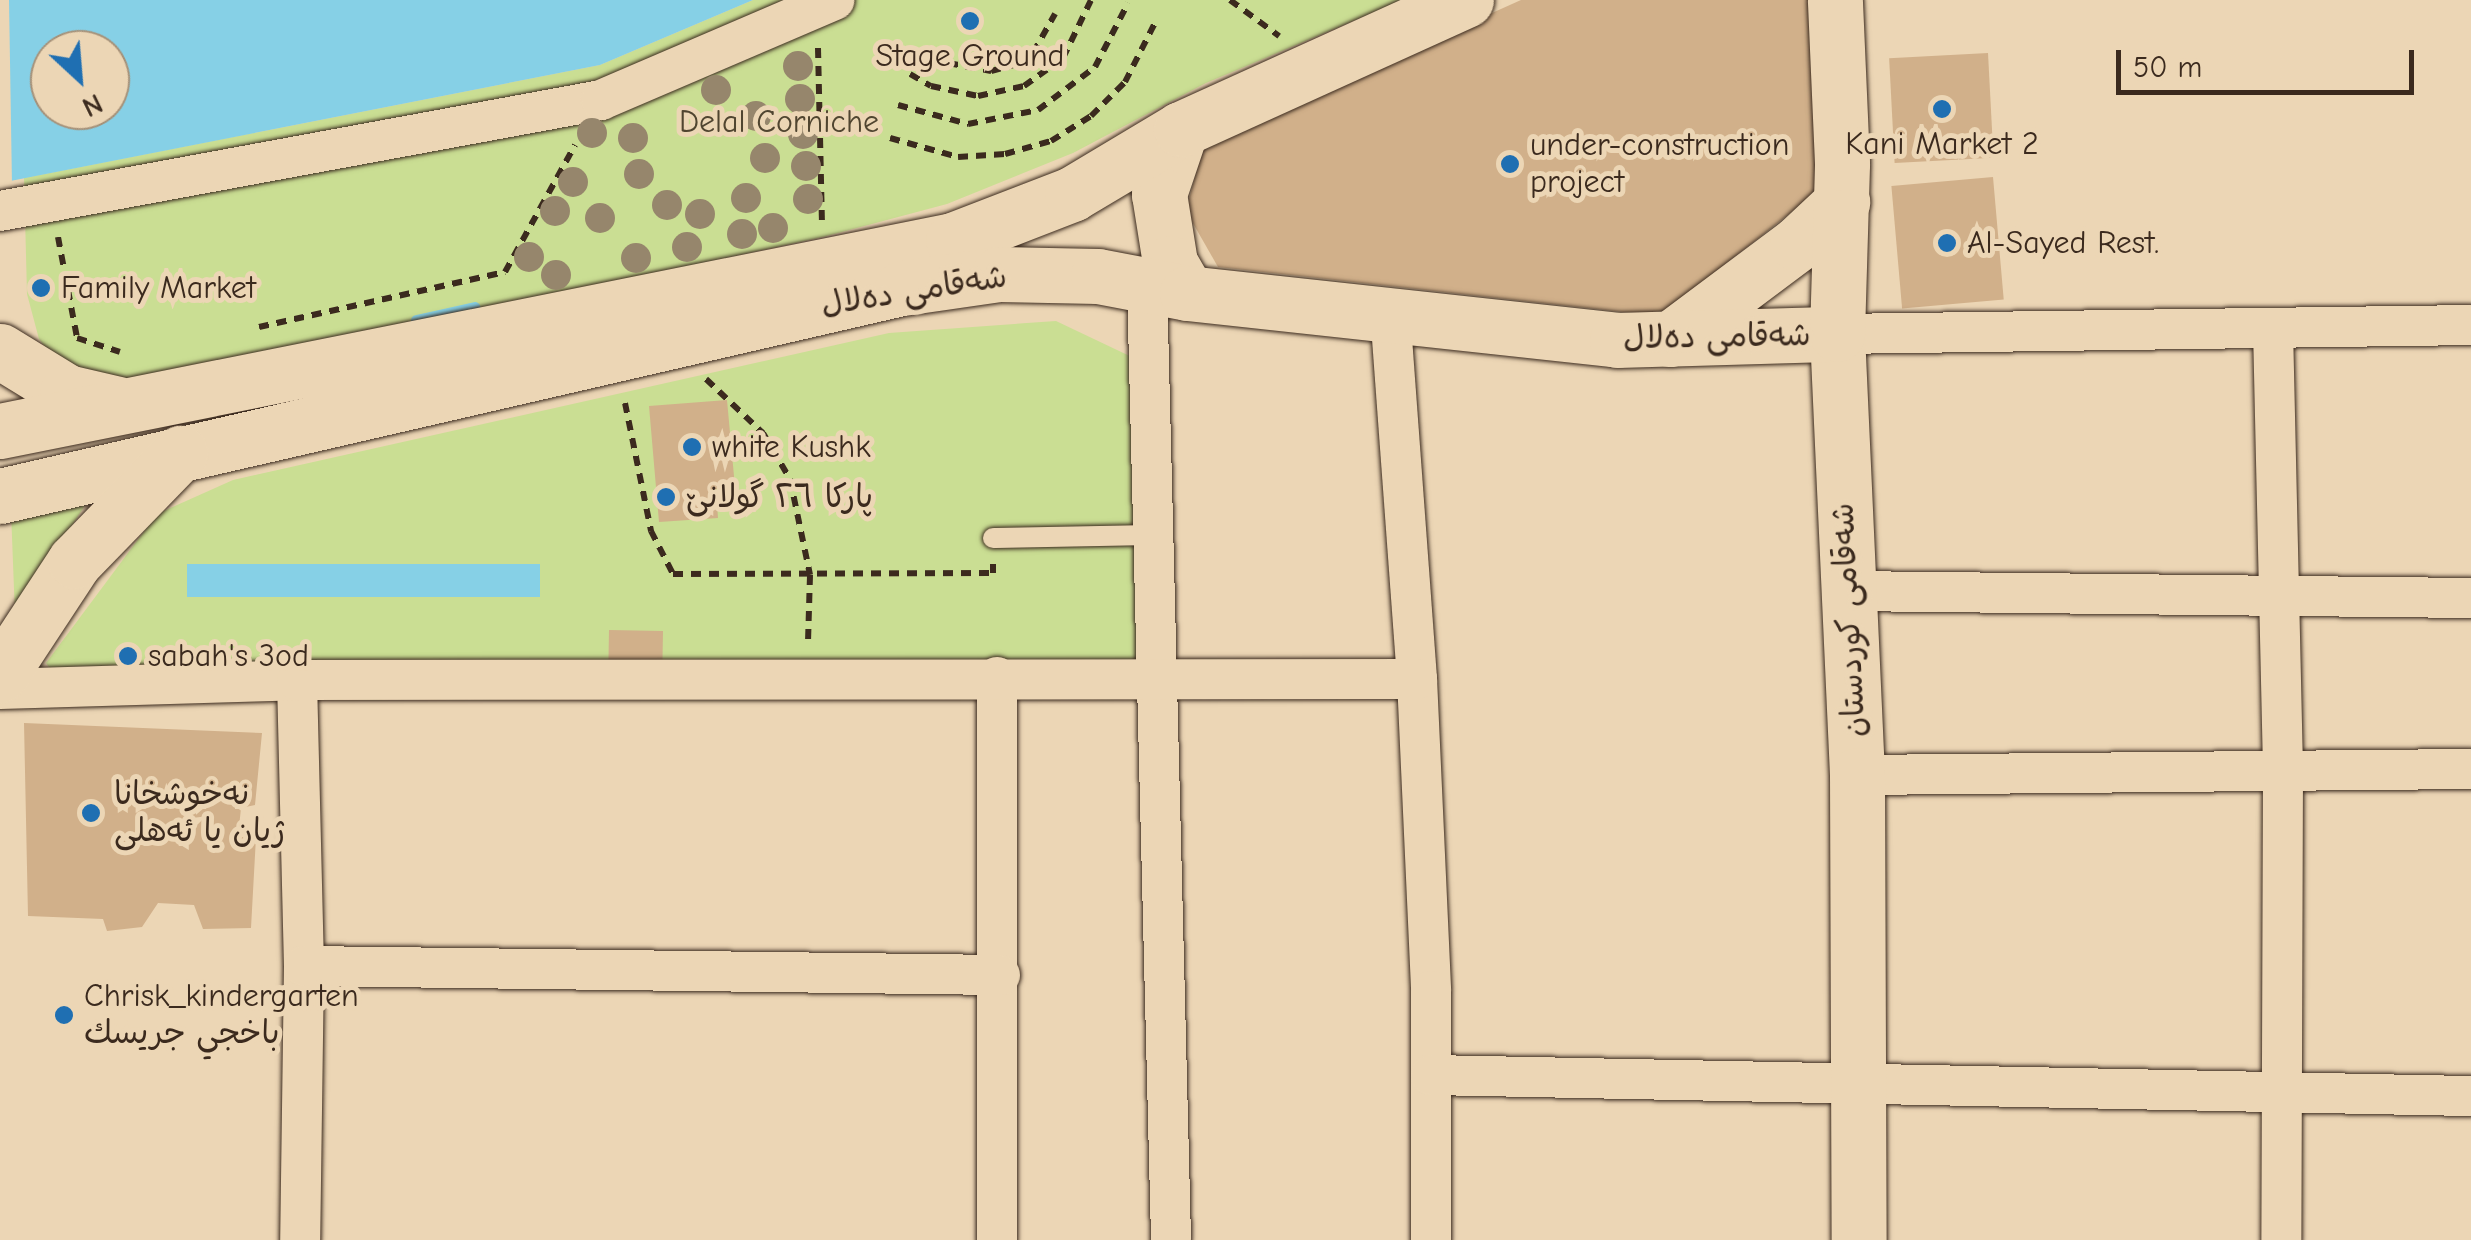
<!DOCTYPE html>
<meta charset="utf-8">
<style>
body{margin:0}
#map{position:relative;width:2471px;height:1240px;overflow:hidden;background:#ecd6b5;font-family:"Comic Neue","Playpen Sans Arabic",sans-serif}
div>[style]{position:absolute}
[style*='--x']{left:calc(var(--x)*1px);top:calc(var(--y)*1px);width:calc(var(--w)*1px);rotate:calc(var(--a)*1deg)}
.green>*{inset:0;background:#cade93}
.water>*{inset:0;background:#86d0e6;transform-origin:0 0}
.pier>*{inset:0;background:#ecd6b5}
.stream>*{height:11px;margin:-5.5px;padding:0 5.5px;transform-origin:5.5px;border-radius:5.5px;background:#86d0e6}
.building>*{inset:0;background:#d1b08a;transform-origin:0 0}
.path>*{height:6px;margin-top:-3px;transform-origin:0;background:repeating-linear-gradient(90deg,#3b2a1e 0 10px,transparent 0 18px)}
.roads{filter:drop-shadow(0 0 2px #3b2a1e) drop-shadow(0 0 2px #3b2a1e)}
.lane>*{height:20px;margin:-10px;padding:0 10px;transform-origin:10px;border-radius:10px;background:#ecd6b5}
.street>*{height:40px;margin:-20px;padding:0 20px;transform-origin:20px;border-radius:20px;background:#ecd6b5}
.secondary>*{height:55px;margin:-27.5px;padding:0 27.5px;transform-origin:27.5px;border-radius:27.5px;background:#ecd6b5}
.primary>*{height:55px;margin:-27.5px;padding:0 27.5px;transform-origin:27.5px;border-radius:27.5px;background:#ecd6b5}
.trees>*{width:30px;height:30px;margin:-15px;border-radius:50%;background:#96866c}
.dots>*{width:28px;height:28px;translate:-50% -50%;box-sizing:border-box;border:5px solid #ecd6b5;border-radius:50%}
span{translate:-50% -50%;white-space:nowrap;text-align:center;line-height:1.15;-webkit-text-stroke:10px #ecd6b5;paint-order:stroke}
.poi-label{font-size:32px;color:#3b2a1e}
.left{translate:0 -50%;text-align:left}
.park-label{font-size:32px;color:#504530}
.street-label{font-size:32px;color:#3b2a1e}
.north{position:absolute;left:30px;top:30px;width:100px;height:100px;box-sizing:border-box;background:#ecd6b5;border:2px solid #a59179;border-radius:50%;rotate:154deg;font-size:28px;font-weight:700;line-height:40px;text-align:center;color:#3b2a1e}
.north::after{content:'';display:block;margin:auto;width:35px;height:45px;background:#1f6fb2;clip-path:polygon(50% 0,100% 100%,50% 72%,0 100%)}
.scale{position:absolute;left:2116px;top:50px;width:298px;height:45px;box-sizing:border-box;border:5px solid #3b2a1e;border-top:0;padding-left:12px;font-size:30px;line-height:35px;white-space:nowrap;color:#3b2a1e;-webkit-text-stroke:8px #ecd6b5;paint-order:stroke}
</style>
<div id="map">
<div class="green">
<div style="clip-path:polygon(753px 0,1403px 0,1206px 83px,1073px 153px,947px 204px,823px 237px,113px 391px,50px 354px,39px 339px,27px 294px,24px 178px,600px 65px)"></div>
<div style="clip-path:polygon(1056px 321px,1136px 359px,1137px 665px,56px 677px,46px 663px,157px 514px,233px 480px,889px 333px)"></div>
<div style="clip-path:polygon(96px 488px,15px 615px,11px 511px)"></div>
</div>
<div class="water">
<div style="clip-path:polygon(evenodd,0 0,753px 0,600px 65px,0 183px,0 0,50px 50px,110px 50px,110px 110px,50px 110px,50px 50px)"></div>
<div style="left:187px;top:564px;width:353px;height:33px"></div>
</div>
<div class="pier">
<div style="clip-path:polygon(0 0,9px 0,12px 186px,0 188px)"></div>
</div>
<div class="stream">
<div style="--x:416;--y:320;--w:60;--a:-12.4"></div>
</div>
<div class="building">
<div style="clip-path:polygon(1521px 0,1810px 0,1823px 187px,1660px 316px,1218px 267px,1186px 211px,1204px 142px)"></div>
<div style="left:1988px;top:53px;width:105px;height:99px;rotate:87deg"></div>
<div style="left:1993px;top:177px;width:123px;height:102px;rotate:85deg"></div>
<div style="clip-path:polygon(727px 400px,735px 487px,716px 489px,718px 518px,659px 522px,649px 406px)"></div>
<div style="left:609px;top:630px;width:54px;height:31px;rotate:1deg"></div>
<div style="clip-path:polygon(24px 723px,262px 733px,255px 805px,241px 808px,238px 837px,256px 837px,251px 928px,203px 929px,194px 905px,158px 903px,142px 927px,107px 931px,103px 919px,28px 916px)"></div>
</div>
<div class="path">
<div style="--x:1230;--y:0;--w:61;--a:36.3"></div>
<div style="--x:818;--y:48;--w:172;--a:88.7"></div>
<div style="--x:948;--y:63;--w:44;--a:10.5"></div>
<div style="--x:991;--y:71;--w:24;--a:-15"></div>
<div style="--x:1014;--y:65;--w:22;--a:-32"></div>
<div style="--x:1033;--y:53;--w:45;--a:-60.6"></div>
<div style="--x:910;--y:74;--w:24;--a:30"></div>
<div style="--x:931;--y:86;--w:48;--a:12"></div>
<div style="--x:978;--y:96;--w:47;--a:-12.3"></div>
<div style="--x:1024;--y:86;--w:48;--a:-35.7"></div>
<div style="--x:1063;--y:58;--w:64;--a:-64.2"></div>
<div style="--x:898;--y:105;--w:73;--a:15.2"></div>
<div style="--x:968;--y:124;--w:71;--a:-11.3"></div>
<div style="--x:1038;--y:110;--w:71;--a:-37"></div>
<div style="--x:1095;--y:67;--w:72;--a:-62.7"></div>
<div style="--x:890;--y:138;--w:71;--a:15.6"></div>
<div style="--x:958;--y:157;--w:47;--a:-3.7"></div>
<div style="--x:1005;--y:154;--w:48;--a:-15.8"></div>
<div style="--x:1051;--y:141;--w:47;--a:-32"></div>
<div style="--x:1091;--y:116;--w:48;--a:-45"></div>
<div style="--x:1125;--y:82;--w:71;--a:-63.1"></div>
<div style="--x:58;--y:237;--w:103;--a:79.3"></div>
<div style="--x:77;--y:338;--w:45;--a:18"></div>
<div style="--x:259;--y:327;--w:252;--a:-12.6"></div>
<div style="--x:505;--y:272;--w:145;--a:-61.1"></div>
<div style="--x:706;--y:379;--w:79;--a:43.5"></div>
<div style="--x:763;--y:433;--w:53;--a:59.6"></div>
<div style="--x:790;--y:479;--w:98;--a:78.2"></div>
<div style="--x:810;--y:575;--w:67;--a:91.7"></div>
<div style="--x:625;--y:403;--w:131;--a:78.5"></div>
<div style="--x:651;--y:531;--w:48;--a:62.9"></div>
<div style="--x:673;--y:574;--w:320;--a:-0.2"></div>
<div style="--x:993;--y:573;--w:9;--a:-90"></div>
</div>
<div class="roads">
<div class="lane">
<div style="--x:993;--y:538;--w:161;--a:-1.1"></div>
</div>
<div class="street">
<div style="--x:0;--y:211;--w:611;--a:-10.46"></div>
<div style="--x:601;--y:100;--w:254;--a:-23.2"></div>
<div style="--x:1147;--y:284;--w:956;--a:88.56"></div>
<div style="--x:1390;--y:311;--w:369;--a:85.8"></div>
<div style="--x:1417;--y:679;--w:312;--a:87.4"></div>
<div style="--x:1431;--y:991;--w:249;--a:90"></div>
<div style="--x:2273;--y:328;--w:445;--a:88.7"></div>
<div style="--x:2283;--y:773;--w:467;--a:90.2"></div>
<div style="--x:1837;--y:334;--w:634;--a:-0.81"></div>
<div style="--x:1845;--y:591;--w:626;--a:0.64"></div>
<div style="--x:997;--y:677;--w:563;--a:90"></div>
<div style="--x:297;--y:680;--w:286;--a:88.6"></div>
<div style="--x:304;--y:966;--w:274;--a:90.8"></div>
<div style="--x:0;--y:689;--w:297;--a:-1.7"></div>
<div style="--x:297;--y:680;--w:1120;--a:-0.05"></div>
<div style="--x:1857;--y:775;--w:614;--a:-0.56"></div>
<div style="--x:304;--y:966;--w:696;--a:0.74"></div>
<div style="--x:1431;--y:1075;--w:1040;--a:1.16"></div>
</div>
<div class="secondary">
<div style="--x:1837;--y:334;--w:441;--a:87.4"></div>
<div style="--x:1857;--y:775;--w:465;--a:89.8"></div>
</div>
<div class="primary">
<div style="--x:1181;--y:129;--w:69;--a:108.7"></div>
<div style="--x:1159;--y:194;--w:70;--a:80.9"></div>
<div style="--x:1170;--y:263;--w:34;--a:60"></div>
<div style="--x:1670;--y:339;--w:159;--a:-36.8"></div>
<div style="--x:1797;--y:244;--w:62;--a:-43"></div>
<div style="--x:0;--y:351;--w:79;--a:31.5"></div>
<div style="--x:67;--y:392;--w:53;--a:13"></div>
<div style="--x:0;--y:431;--w:972;--a:-11.33"></div>
<div style="--x:953;--y:240;--w:128;--a:-21.1"></div>
<div style="--x:1072;--y:194;--w:127;--a:-30.8"></div>
<div style="--x:1181;--y:129;--w:313;--a:-24.4"></div>
<div style="--x:0;--y:496;--w:926;--a:-12.99"></div>
<div style="--x:902;--y:288;--w:98;--a:-8.2"></div>
<div style="--x:999;--y:274;--w:99;--a:1.2"></div>
<div style="--x:1098;--y:276;--w:91;--a:10.8"></div>
<div style="--x:1187;--y:293;--w:433;--a:6.2"></div>
<div style="--x:1617;--y:340;--w:220;--a:-1.6"></div>
<div style="--x:1837;--y:334;--w:171;--a:-88.3"></div>
<div style="--x:1842;--y:163;--w:163;--a:-92.5"></div>
<div style="--x:0;--y:675;--w:136;--a:-56.7"></div>
<div style="--x:75;--y:561;--w:151;--a:-45.8"></div>
</div>
</div>
<div class="trees">
<div style="left:798px;top:66px"></div>
<div style="left:716px;top:90px"></div>
<div style="left:800px;top:99px"></div>
<div style="left:756px;top:116px"></div>
<div style="left:592px;top:133px"></div>
<div style="left:803px;top:134px"></div>
<div style="left:633px;top:138px"></div>
<div style="left:765px;top:158px"></div>
<div style="left:806px;top:166px"></div>
<div style="left:639px;top:174px"></div>
<div style="left:573px;top:182px"></div>
<div style="left:746px;top:198px"></div>
<div style="left:808px;top:199px"></div>
<div style="left:667px;top:205px"></div>
<div style="left:555px;top:211px"></div>
<div style="left:700px;top:214px"></div>
<div style="left:600px;top:218px"></div>
<div style="left:773px;top:228px"></div>
<div style="left:742px;top:234px"></div>
<div style="left:687px;top:247px"></div>
<div style="left:529px;top:257px"></div>
<div style="left:636px;top:258px"></div>
<div style="left:556px;top:275px"></div>
</div>
<div class="dots">
<div style="left:970px;top:21px;background:#1f6fb2"></div>
<div style="left:1942px;top:109px;background:#1f6fb2"></div>
<div style="left:1510px;top:164px;background:#1f6fb2"></div>
<div style="left:1947px;top:243px;background:#1f6fb2"></div>
<div style="left:41px;top:288px;background:#1f6fb2"></div>
<div style="left:692px;top:447px;background:#1f6fb2"></div>
<div style="left:666px;top:497px;background:#1f6fb2"></div>
<div style="left:128px;top:656px;background:#1f6fb2"></div>
<div style="left:91px;top:813px;background:#1f6fb2"></div>
<div style="left:64px;top:1015px;background:#1f6fb2"></div>
</div>
<div class="poi-label">
<span style="left:970px;top:56px">Stage Ground</span>
<span style="left:1942px;top:144px">Kani Market 2</span>
<span class="left" style="left:1530px;top:164px">under-construction<br>project</span>
<span class="left" style="left:1967px;top:243px">Al-Sayed Rest.</span>
<span class="left" style="left:61px;top:288px">Family Market</span>
<span class="left" style="left:712px;top:447px">white Kushk</span>
<span class="left" style="left:686px;top:497px">پارکا ٢٦ گولانێ</span>
<span class="left" style="left:148px;top:656px">sabah's 3od</span>
<span class="left" style="left:114px;top:813px">نەخوشخانا<br>ژيان يا ئەهلى</span>
<span class="left" style="left:84px;top:1015px">Chrisk_kindergarten<br>باخجي جريسك</span>
</div>
<div class="park-label">
<span style="left:779px;top:122px">Delal Corniche</span>
</div>
<div class="street-label">
<span style="left:914px;top:291px;rotate:-9deg">شەقامی دەلال</span>
<span style="left:1717px;top:337px;rotate:-1deg">شەقامی دەلال</span>
<span style="left:1849px;top:620px;rotate:-93deg">شەقامی کوردستان</span>
</div>
<div class="north">N</div>
<div class="scale">50 m</div>
</div>
